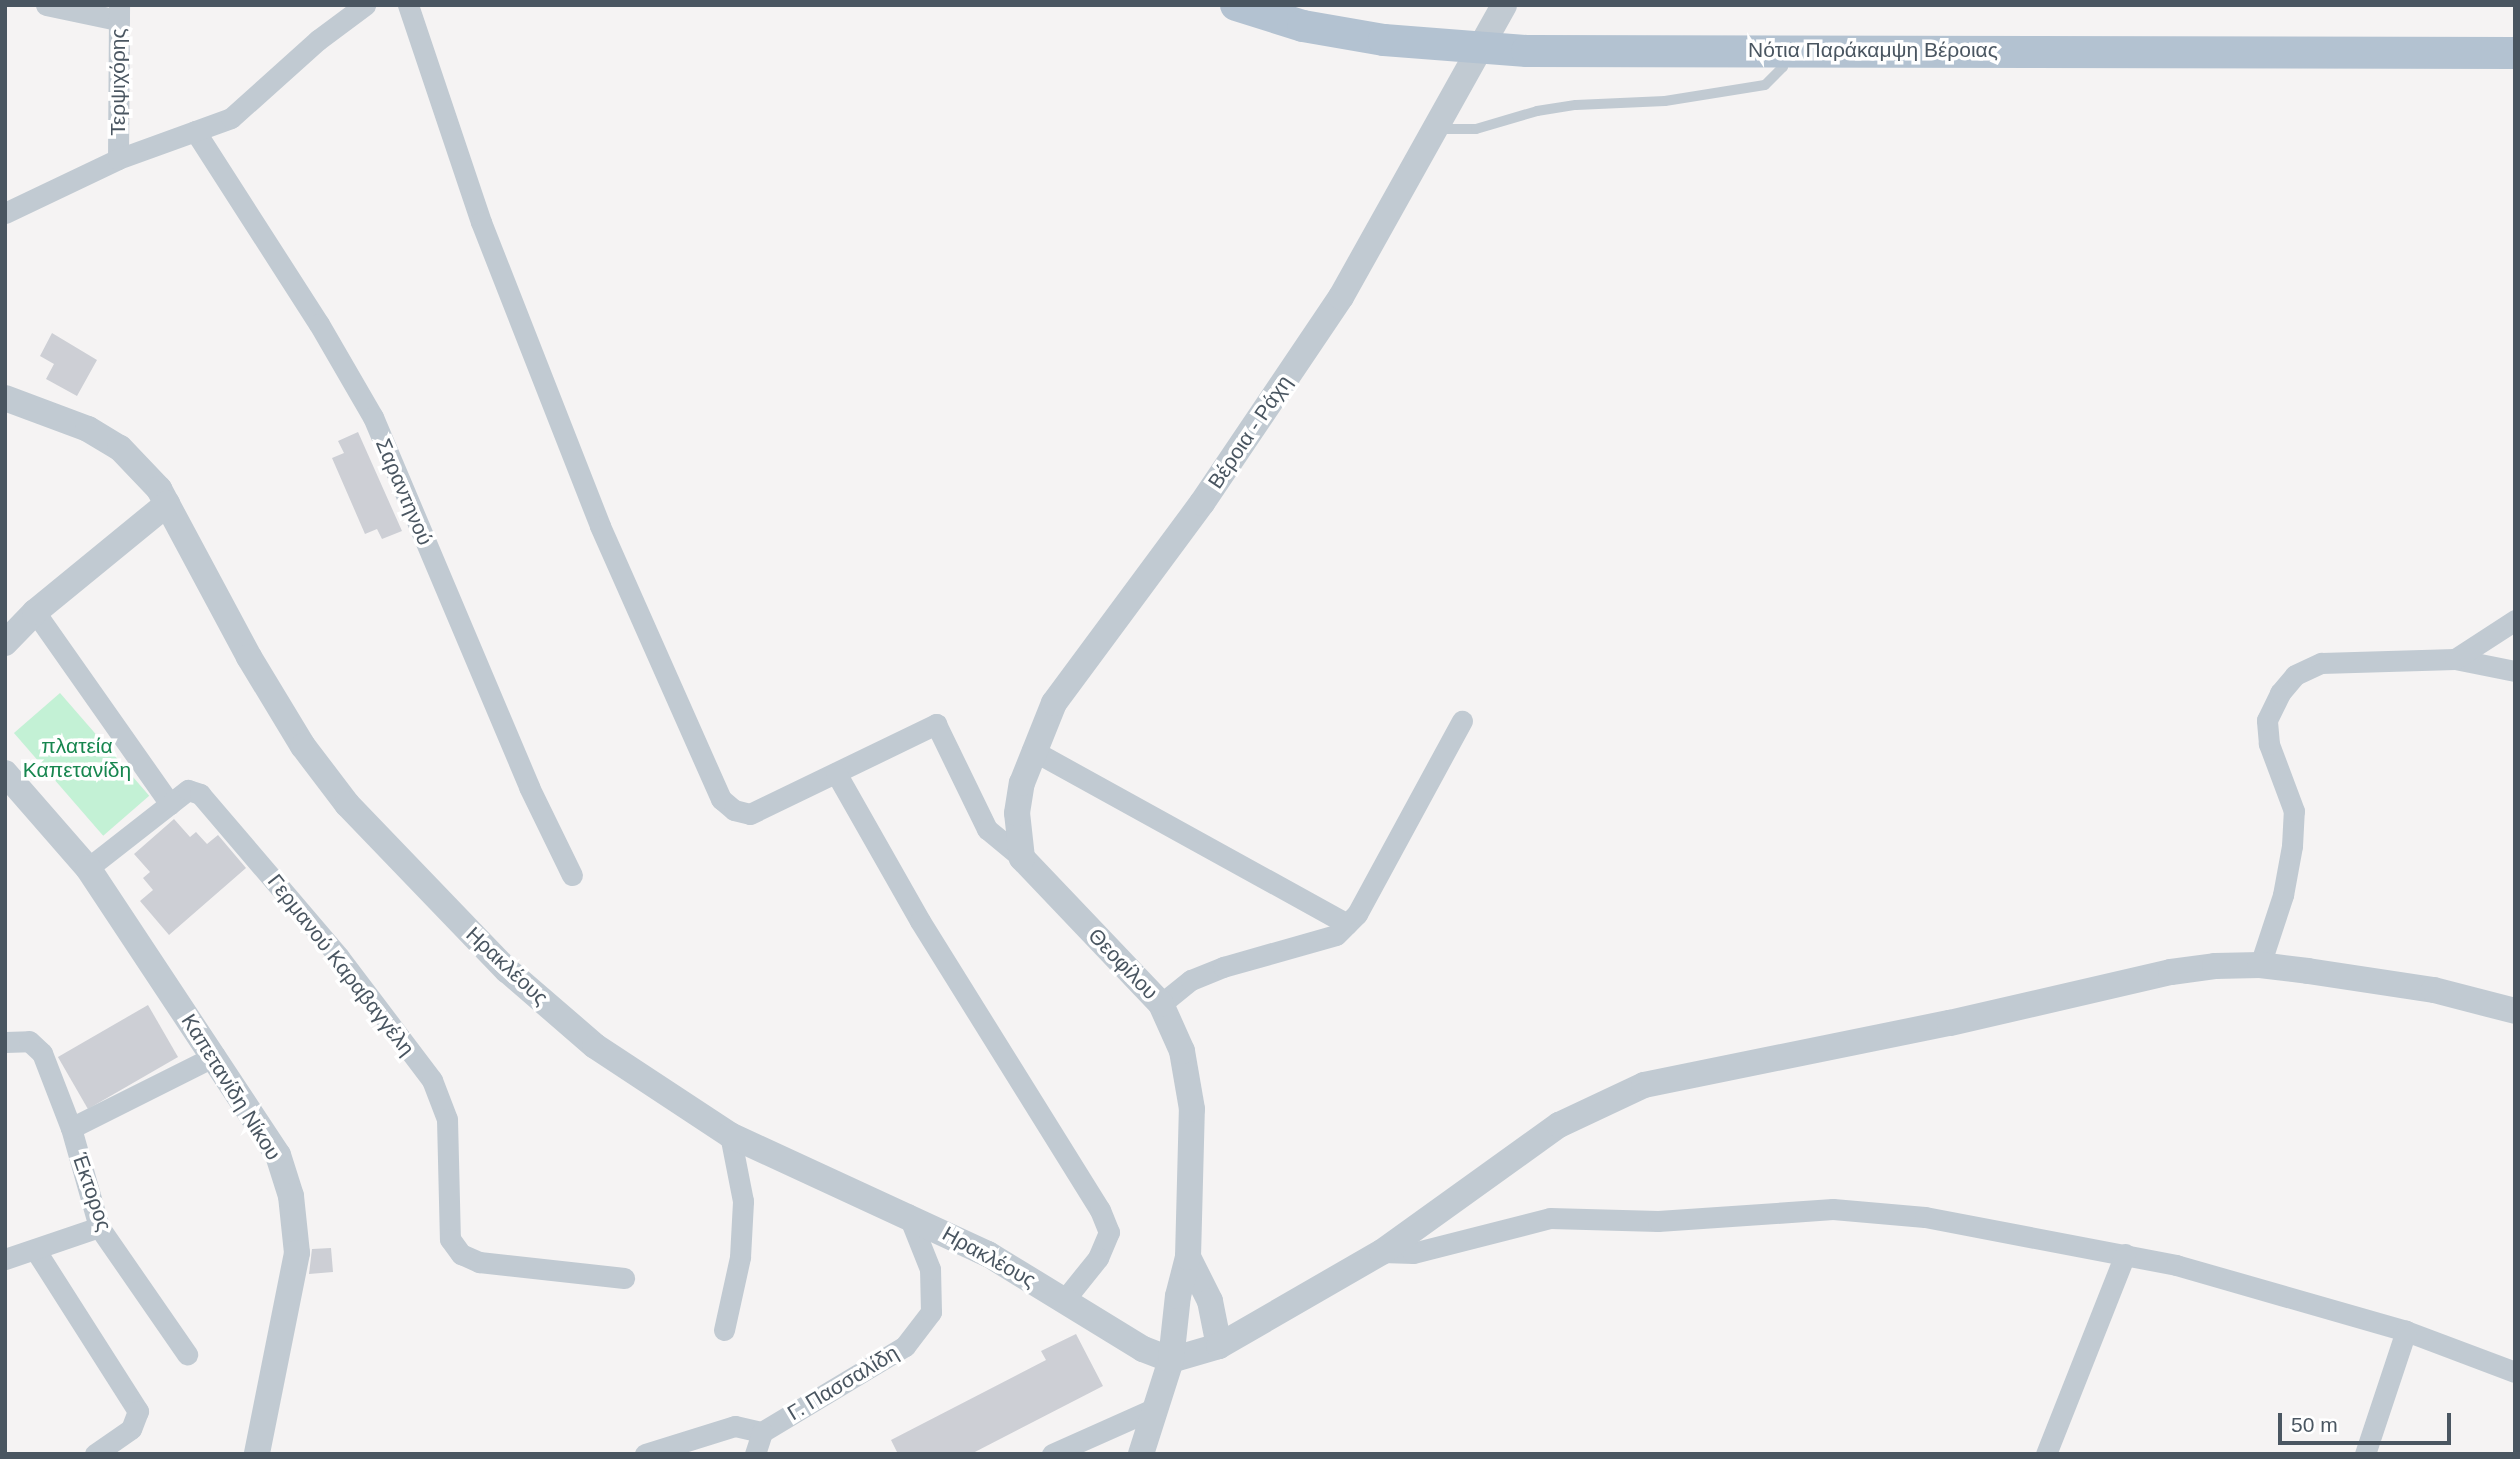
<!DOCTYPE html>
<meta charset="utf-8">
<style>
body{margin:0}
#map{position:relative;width:2520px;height:1459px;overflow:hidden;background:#f5f3f3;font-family:Arial,sans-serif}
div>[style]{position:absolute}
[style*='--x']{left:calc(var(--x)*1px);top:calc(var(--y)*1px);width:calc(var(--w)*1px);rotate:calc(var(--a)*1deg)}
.green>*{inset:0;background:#c3f1d5;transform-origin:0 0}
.building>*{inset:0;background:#cdcfd5;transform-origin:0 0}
.service>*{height:10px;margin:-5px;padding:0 5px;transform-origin:5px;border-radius:5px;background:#c1cad2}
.minor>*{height:21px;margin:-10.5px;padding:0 10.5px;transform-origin:10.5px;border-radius:10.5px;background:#c1cad2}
.tertiary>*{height:26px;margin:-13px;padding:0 13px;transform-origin:13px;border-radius:13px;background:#c1cad2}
.primary>*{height:32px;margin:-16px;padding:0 16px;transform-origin:16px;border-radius:16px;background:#b3c2d1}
span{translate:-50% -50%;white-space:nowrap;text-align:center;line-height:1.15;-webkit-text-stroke:7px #fff;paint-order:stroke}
.street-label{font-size:21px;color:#4a5661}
.park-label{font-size:21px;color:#17864f}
.frame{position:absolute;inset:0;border:7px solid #4a5661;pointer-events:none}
.scale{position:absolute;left:2278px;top:1413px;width:173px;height:32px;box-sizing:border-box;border:4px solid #4a5661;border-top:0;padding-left:9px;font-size:21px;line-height:24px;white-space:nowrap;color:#4a5661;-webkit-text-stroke:5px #fff;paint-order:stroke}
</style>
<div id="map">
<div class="green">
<div style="left:60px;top:693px;width:136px;height:61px;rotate:49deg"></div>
</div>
<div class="building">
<div style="clip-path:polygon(52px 333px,97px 360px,77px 396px,46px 379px,54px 364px,40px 356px)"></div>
<div style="clip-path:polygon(358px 432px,402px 531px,382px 539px,377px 529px,365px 534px,332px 458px,344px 453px,338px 441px)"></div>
<div style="clip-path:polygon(174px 819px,190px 837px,196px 832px,207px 844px,218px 835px,246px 868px,169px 935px,140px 901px,153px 890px,143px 878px,150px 872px,134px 854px)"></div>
<div style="left:148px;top:1005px;width:60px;height:104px;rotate:60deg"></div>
<div style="clip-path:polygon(331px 1248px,333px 1272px,309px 1274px,312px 1249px)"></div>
<div style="clip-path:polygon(1076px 1334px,1103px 1386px,971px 1454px,898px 1454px,891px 1440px,1046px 1360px,1041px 1351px)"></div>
</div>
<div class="service">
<div style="--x:1438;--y:129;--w:38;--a:0"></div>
<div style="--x:1476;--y:129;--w:64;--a:-16.4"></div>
<div style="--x:1537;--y:111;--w:39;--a:-9"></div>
<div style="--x:1576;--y:105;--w:89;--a:-2.6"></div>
<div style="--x:1665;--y:101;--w:101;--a:-9.1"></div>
<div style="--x:1765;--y:85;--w:25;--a:-45"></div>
<div style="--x:1783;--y:67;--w:14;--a:-94"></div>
</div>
<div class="minor">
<div style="--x:46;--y:5;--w:74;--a:11.8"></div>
<div style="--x:408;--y:5;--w:229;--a:71.4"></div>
<div style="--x:481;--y:222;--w:326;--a:68.6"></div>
<div style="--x:600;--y:526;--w:299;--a:66.1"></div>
<div style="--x:721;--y:799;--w:17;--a:40"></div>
<div style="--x:734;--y:810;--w:16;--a:14"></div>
<div style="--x:750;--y:814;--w:207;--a:-25.8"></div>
<div style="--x:936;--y:724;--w:117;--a:64.1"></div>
<div style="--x:987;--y:829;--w:45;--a:39.6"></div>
<div style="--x:195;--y:131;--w:229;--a:57.3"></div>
<div style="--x:319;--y:324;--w:108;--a:59.9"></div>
<div style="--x:373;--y:417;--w:402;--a:67.1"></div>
<div style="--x:529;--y:787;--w:98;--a:64"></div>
<div style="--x:118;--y:159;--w:154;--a:-89.6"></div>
<div style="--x:5;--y:213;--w:125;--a:-25.5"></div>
<div style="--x:118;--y:159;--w:120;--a:-19.9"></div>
<div style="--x:231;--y:118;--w:117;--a:-41.9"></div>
<div style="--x:318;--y:40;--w:59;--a:-36.7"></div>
<div style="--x:35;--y:612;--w:235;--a:54.9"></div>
<div style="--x:2455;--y:659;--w:61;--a:11.3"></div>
<div style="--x:1032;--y:750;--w:360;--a:28.9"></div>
<div style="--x:836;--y:773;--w:170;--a:60.4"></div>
<div style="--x:920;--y:921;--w:340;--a:58.1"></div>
<div style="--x:1100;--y:1210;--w:24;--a:68"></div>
<div style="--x:1109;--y:1232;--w:28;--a:113"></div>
<div style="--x:1098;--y:1258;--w:53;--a:128.8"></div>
<div style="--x:88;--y:868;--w:127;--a:-38"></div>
<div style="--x:188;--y:790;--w:13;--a:18"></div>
<div style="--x:200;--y:794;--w:214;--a:49.5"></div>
<div style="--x:339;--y:957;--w:154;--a:52.9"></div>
<div style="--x:432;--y:1080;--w:42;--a:69"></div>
<div style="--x:447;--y:1119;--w:120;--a:88.6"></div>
<div style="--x:450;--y:1239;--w:19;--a:54"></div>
<div style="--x:461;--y:1254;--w:20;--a:24"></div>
<div style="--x:479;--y:1262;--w:146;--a:6.3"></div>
<div style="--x:2260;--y:965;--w:74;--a:-71.8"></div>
<div style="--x:2283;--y:895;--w:50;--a:-79.6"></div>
<div style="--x:2292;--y:846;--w:35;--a:-87"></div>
<div style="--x:2294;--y:811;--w:72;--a:-110.5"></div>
<div style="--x:2269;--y:744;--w:24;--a:-95"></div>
<div style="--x:2267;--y:720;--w:30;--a:-64"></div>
<div style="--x:2280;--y:693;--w:23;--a:-50"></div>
<div style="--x:2295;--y:675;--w:29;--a:-25"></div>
<div style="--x:2321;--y:663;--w:134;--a:-1.7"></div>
<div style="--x:2455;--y:659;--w:72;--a:-33"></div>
<div style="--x:1161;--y:1004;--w:38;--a:-39"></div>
<div style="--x:1191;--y:980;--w:35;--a:-22"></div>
<div style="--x:1223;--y:967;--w:117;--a:-15.8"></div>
<div style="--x:1336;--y:935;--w:30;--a:-45"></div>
<div style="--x:1357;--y:914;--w:220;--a:-61.5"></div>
<div style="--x:5;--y:1042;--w:24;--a:-2"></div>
<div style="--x:29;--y:1041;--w:18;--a:43"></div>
<div style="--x:42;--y:1053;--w:80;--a:68.9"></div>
<div style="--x:71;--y:1128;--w:103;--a:74.2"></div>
<div style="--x:99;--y:1227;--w:155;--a:55.3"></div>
<div style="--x:71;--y:1128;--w:161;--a:-26.6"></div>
<div style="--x:36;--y:1251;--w:190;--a:57.5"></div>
<div style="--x:138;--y:1411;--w:19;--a:111"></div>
<div style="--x:131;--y:1429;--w:44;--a:145.2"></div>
<div style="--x:1382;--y:1252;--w:31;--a:2"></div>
<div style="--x:1413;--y:1253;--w:141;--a:-14.3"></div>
<div style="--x:1550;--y:1218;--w:108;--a:1.6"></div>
<div style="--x:1658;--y:1221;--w:175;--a:-3.9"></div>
<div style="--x:1833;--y:1209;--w:92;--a:5"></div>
<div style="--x:1925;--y:1217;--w:256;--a:10.8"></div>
<div style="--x:2176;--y:1265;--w:239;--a:16"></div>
<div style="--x:2406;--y:1331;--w:116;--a:20.6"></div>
<div style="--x:5;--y:1259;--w:99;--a:-18.8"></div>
<div style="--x:724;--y:1330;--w:75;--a:-77.6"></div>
<div style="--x:740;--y:1257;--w:56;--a:-86.9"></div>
<div style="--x:743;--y:1201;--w:67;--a:-101.1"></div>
<div style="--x:645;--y:1454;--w:94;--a:-17.3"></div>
<div style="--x:735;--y:1426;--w:28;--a:13"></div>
<div style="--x:762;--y:1432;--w:167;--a:-31"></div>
<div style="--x:905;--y:1346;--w:43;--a:-52.6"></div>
<div style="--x:931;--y:1312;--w:43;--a:-91.3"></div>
<div style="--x:930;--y:1269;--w:59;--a:-111.8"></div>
<div style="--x:755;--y:1454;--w:23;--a:-72"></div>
<div style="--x:1052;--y:1454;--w:111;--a:-24"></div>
<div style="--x:2046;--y:1454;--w:215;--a:-68.4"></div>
<div style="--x:2365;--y:1454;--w:130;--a:-71.6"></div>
</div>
<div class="tertiary">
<div style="--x:5;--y:398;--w:89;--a:20.5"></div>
<div style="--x:88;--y:429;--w:37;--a:31"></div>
<div style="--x:120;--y:448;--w:57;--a:46.4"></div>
<div style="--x:159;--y:489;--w:191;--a:61.8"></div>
<div style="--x:249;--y:657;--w:104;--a:58.8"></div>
<div style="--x:303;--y:746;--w:73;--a:52.8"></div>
<div style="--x:347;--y:804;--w:231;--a:46.1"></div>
<div style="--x:507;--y:970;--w:116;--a:40.8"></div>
<div style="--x:595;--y:1046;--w:162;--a:33.4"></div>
<div style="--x:730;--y:1135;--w:284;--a:24.8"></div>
<div style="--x:988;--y:1254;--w:182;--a:31.5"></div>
<div style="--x:1143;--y:1349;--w:30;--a:21"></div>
<div style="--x:5;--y:643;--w:43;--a:-45.9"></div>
<div style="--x:35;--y:612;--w:171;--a:-39.3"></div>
<div style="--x:5;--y:773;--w:126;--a:48.9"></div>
<div style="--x:88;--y:868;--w:344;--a:56.5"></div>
<div style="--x:278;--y:1155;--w:43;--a:72.4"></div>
<div style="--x:291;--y:1196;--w:57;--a:84"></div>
<div style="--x:297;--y:1253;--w:205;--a:101.3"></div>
<div style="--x:1188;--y:1257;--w:49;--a:63.4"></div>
<div style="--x:1210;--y:1301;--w:46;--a:78.7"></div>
<div style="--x:1171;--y:1360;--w:50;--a:-16.3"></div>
<div style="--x:1219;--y:1346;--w:188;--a:-30"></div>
<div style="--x:1382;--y:1252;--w:218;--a:-35.7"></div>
<div style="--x:1559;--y:1125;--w:94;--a:-25.2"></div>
<div style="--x:1644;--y:1085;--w:312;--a:-11.5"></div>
<div style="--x:1950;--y:1023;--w:227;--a:-13"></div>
<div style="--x:2171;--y:972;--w:44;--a:-7.8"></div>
<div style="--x:2215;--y:966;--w:45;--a:-1.3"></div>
<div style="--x:2260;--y:965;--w:48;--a:7.1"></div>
<div style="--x:2308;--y:971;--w:127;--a:8.6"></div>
<div style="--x:2434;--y:990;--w:84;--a:14.5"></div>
<div style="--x:1141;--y:1454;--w:99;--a:-72.3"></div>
<div style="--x:1171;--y:1360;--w:64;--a:-83.8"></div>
<div style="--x:1178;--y:1296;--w:40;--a:-75.6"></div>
<div style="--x:1188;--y:1257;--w:148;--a:-88.5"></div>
<div style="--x:1192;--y:1109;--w:59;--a:-99.8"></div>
<div style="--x:1182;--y:1051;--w:51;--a:-114.1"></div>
<div style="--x:1161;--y:1004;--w:202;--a:-133.6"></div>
<div style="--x:1022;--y:858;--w:45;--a:-96.3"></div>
<div style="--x:1017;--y:813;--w:30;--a:-81"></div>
<div style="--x:1022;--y:783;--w:86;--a:-68.2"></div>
<div style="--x:1054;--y:703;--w:249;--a:-53.5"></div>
<div style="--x:1202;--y:503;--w:249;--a:-56"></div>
<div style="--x:1341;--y:297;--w:334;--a:-60.8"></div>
</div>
<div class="primary">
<div style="--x:1236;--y:5;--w:70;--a:17.4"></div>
<div style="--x:1303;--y:26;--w:82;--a:9.8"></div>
<div style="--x:1384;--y:40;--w:143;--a:4.4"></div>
<div style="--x:1527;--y:51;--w:988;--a:0.12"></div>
</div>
<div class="street-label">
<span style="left:1873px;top:50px">Νότια Παράκαμψη Βέροιας</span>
<span style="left:118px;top:82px;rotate:-90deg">Τερψιχόρης</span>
<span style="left:1250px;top:432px;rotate:-56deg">Βέροια - Ράχη</span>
<span style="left:404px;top:492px;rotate:67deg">Σαραντηνού</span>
<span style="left:1123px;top:964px;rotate:46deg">Θεοφίλου</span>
<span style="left:341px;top:965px;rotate:52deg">Γερμανού Καραβαγγέλη</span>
<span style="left:507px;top:966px;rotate:43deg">Ηρακλέους</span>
<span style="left:231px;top:1087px;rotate:58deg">Καπετανίδη Νίκου</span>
<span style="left:92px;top:1192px;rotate:71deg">Έκτορος</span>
<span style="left:989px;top:1257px;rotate:29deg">Ηρακλέους</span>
<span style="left:843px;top:1383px;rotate:-31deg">Γ. Πασσαλίδη</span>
</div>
<div class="park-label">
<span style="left:77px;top:758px">πλατεία<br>Καπετανίδη</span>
</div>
<div class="frame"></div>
<div class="scale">50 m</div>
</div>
